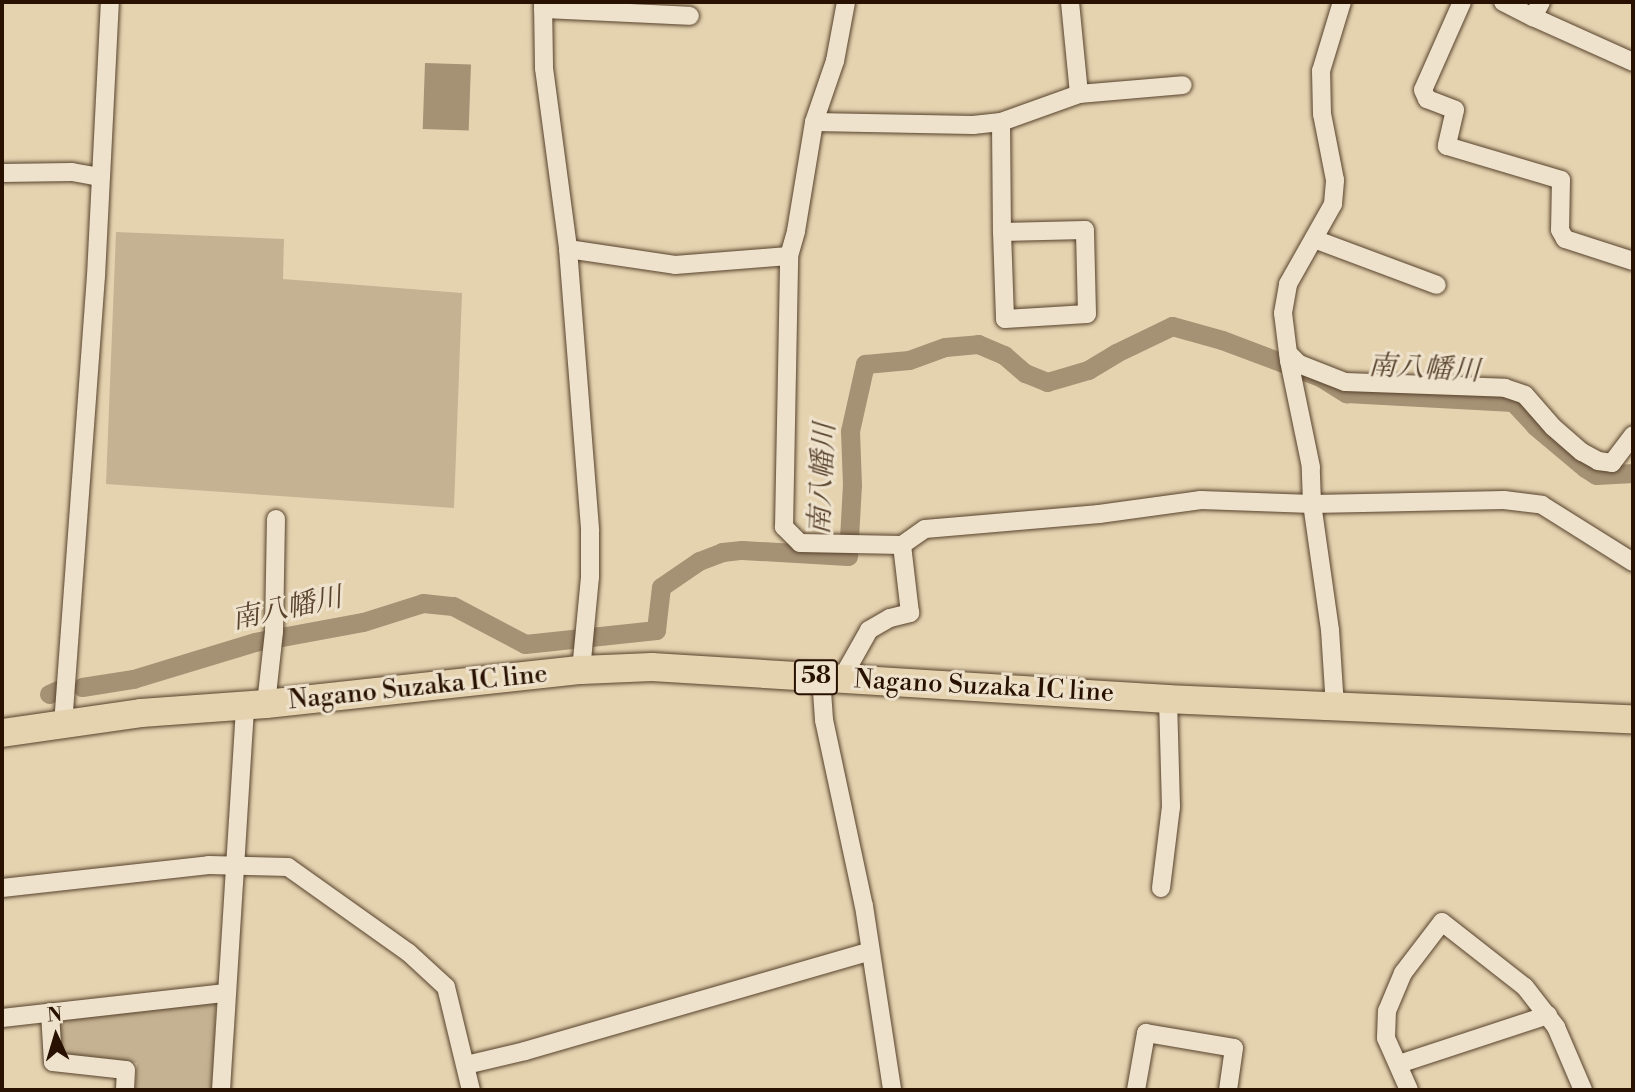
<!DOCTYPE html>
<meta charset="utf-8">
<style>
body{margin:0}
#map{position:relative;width:1635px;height:1092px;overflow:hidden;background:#e5d3b0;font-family:"Libre Bodoni","Noto Serif JP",serif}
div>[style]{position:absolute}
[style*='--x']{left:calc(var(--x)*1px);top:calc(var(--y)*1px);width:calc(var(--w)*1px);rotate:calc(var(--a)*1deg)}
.green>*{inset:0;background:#c5b292}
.water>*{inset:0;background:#a59174;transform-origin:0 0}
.canal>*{height:19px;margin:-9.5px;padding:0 9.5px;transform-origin:9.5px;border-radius:9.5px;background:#a59174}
.roads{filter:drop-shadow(0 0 2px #57422c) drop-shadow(0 0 2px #57422c)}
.street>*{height:18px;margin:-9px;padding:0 9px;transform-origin:9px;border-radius:9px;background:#eee2cc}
.primary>*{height:28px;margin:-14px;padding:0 14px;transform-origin:14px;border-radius:14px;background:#e5d3b0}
span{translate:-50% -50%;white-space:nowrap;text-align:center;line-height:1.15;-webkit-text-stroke:6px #eee2cc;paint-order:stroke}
.shield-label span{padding:2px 5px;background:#eee2cc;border:2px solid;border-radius:5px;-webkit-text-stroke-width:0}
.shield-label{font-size:24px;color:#281100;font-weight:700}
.street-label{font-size:26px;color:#281100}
.water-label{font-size:28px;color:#5a442e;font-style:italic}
.frame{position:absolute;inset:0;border:4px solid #281100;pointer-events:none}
.north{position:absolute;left:21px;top:1001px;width:70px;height:70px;-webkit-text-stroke:5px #eee2cc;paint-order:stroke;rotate:356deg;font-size:19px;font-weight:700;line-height:28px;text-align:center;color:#281100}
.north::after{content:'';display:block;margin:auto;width:24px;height:32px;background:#281100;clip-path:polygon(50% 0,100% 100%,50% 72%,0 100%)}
</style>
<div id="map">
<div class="green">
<div style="clip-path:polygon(116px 232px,284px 239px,283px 279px,462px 293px,454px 508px,106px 484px)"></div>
<div style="clip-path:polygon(216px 1002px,212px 1090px,135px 1090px,137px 1063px,62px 1057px,59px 1016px)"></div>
</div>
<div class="water">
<div style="left:425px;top:63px;width:46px;height:66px;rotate:2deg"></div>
</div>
<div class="canal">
<div style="--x:82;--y:687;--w:52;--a:-8.9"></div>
<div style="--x:133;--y:679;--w:127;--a:-16.9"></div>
<div style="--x:255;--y:642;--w:110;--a:-10.5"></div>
<div style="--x:363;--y:622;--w:63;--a:-17.6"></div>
<div style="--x:423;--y:603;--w:30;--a:6"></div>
<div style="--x:453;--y:606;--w:81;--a:27.8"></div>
<div style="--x:525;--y:644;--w:132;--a:-6.1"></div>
<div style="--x:656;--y:630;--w:43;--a:-83.4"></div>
<div style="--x:661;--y:587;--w:46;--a:-34.4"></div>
<div style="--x:699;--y:561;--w:25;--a:-21"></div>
<div style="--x:722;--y:552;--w:20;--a:-6"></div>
<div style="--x:742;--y:550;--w:106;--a:3.2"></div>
<div style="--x:848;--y:556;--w:71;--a:-86.8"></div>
<div style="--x:852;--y:485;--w:54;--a:-92.1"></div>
<div style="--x:850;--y:431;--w:69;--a:-77.4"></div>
<div style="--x:865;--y:364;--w:44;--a:-5.2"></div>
<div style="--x:909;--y:360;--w:38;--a:-20"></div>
<div style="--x:945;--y:347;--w:33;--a:-5"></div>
<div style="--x:978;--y:344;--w:28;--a:23"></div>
<div style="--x:1004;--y:355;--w:28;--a:41"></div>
<div style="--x:1025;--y:373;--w:24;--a:22"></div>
<div style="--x:1047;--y:382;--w:43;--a:-16.3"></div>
<div style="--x:1088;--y:370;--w:33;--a:-31"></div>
<div style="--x:1116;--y:353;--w:62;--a:-25.7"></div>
<div style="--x:1172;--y:326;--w:52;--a:15.6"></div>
<div style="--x:1222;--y:340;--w:105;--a:20.7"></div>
<div style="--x:1320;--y:377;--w:31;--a:32"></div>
<div style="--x:1346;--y:393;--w:167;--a:3.1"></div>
<div style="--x:1513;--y:402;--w:33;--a:47"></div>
<div style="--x:1535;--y:426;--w:65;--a:40"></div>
<div style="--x:1585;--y:468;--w:13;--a:32"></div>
<div style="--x:1596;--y:475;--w:37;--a:-3"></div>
<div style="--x:49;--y:694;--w:10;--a:-24"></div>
</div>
<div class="roads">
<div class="street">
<div style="--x:543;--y:2;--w:66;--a:89.1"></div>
<div style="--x:544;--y:68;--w:183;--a:82.4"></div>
<div style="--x:568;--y:249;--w:283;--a:85.5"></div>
<div style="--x:590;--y:531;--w:46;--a:90"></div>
<div style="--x:590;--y:577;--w:93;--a:95.5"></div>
<div style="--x:1462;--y:2;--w:96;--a:113.9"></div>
<div style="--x:1423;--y:90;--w:10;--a:66"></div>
<div style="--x:1427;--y:99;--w:30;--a:21"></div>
<div style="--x:1455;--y:110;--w:37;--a:103"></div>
<div style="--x:1447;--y:146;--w:119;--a:16.6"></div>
<div style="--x:1561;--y:180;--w:50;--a:91.1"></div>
<div style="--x:1560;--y:230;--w:10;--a:61"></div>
<div style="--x:1565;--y:239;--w:71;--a:17.9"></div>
<div style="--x:1503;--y:2;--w:34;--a:27"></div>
<div style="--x:1533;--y:17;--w:17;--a:-62"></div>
<div style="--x:543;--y:9;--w:147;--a:2.7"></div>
<div style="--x:1533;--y:17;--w:110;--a:24.2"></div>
<div style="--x:1079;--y:94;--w:104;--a:-4.9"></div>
<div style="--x:814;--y:122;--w:159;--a:1.1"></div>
<div style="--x:973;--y:125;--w:28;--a:-6"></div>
<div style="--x:1001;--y:122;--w:83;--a:-19.7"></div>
<div style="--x:1079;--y:94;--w:92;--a:-95.6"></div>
<div style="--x:1001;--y:122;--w:110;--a:89.5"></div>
<div style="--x:1002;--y:232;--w:87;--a:88"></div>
<div style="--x:1005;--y:319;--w:82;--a:-3.5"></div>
<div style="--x:1087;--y:314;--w:84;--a:-91.4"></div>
<div style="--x:1085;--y:230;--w:83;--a:178.6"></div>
<div style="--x:2;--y:173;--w:70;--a:-0.8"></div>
<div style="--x:72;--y:172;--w:29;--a:10"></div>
<div style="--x:1314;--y:239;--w:131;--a:20.5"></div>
<div style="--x:568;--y:249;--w:108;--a:8.5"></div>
<div style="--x:675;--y:265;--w:114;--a:-4.5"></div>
<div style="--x:1288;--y:353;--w:16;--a:45"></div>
<div style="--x:1299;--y:364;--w:49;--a:21.4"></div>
<div style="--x:1345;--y:382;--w:160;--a:2.1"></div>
<div style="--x:1505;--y:388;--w:21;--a:19"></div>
<div style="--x:1525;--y:395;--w:43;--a:48.8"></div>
<div style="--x:1553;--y:427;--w:38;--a:41"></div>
<div style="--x:1582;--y:452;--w:18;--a:29"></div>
<div style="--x:1598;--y:461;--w:14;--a:8"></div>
<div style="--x:1612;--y:463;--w:35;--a:-53"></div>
<div style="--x:902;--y:545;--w:28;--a:-35"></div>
<div style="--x:925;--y:529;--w:175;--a:-4.9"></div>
<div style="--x:1099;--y:514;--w:103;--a:-7.8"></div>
<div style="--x:1201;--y:500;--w:111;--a:2.1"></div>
<div style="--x:1312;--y:504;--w:192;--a:-1.2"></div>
<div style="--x:1504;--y:500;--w:38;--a:7"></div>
<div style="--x:1542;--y:505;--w:107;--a:32.1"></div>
<div style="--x:821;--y:677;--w:43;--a:86"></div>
<div style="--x:824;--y:720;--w:190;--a:77.9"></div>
<div style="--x:864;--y:906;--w:186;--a:81.3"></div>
<div style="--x:842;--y:678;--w:55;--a:-60.6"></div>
<div style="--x:869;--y:630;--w:24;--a:-30"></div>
<div style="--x:890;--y:618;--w:21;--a:-14"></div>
<div style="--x:910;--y:613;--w:68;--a:-96.7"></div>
<div style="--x:902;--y:545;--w:102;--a:-178.9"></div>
<div style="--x:800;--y:543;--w:23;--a:-135"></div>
<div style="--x:784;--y:527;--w:271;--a:-88.9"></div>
<div style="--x:789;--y:256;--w:26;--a:-74"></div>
<div style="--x:796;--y:231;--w:110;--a:-80.6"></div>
<div style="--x:814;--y:122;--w:65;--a:-71"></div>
<div style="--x:835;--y:61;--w:60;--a:-79.4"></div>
<div style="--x:266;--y:704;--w:72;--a:-83.7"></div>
<div style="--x:274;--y:632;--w:113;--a:-89"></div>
<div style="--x:1335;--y:707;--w:77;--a:-93.7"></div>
<div style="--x:1330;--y:630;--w:127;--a:-98.1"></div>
<div style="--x:1312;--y:504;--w:37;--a:-92"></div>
<div style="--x:1311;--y:467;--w:108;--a:-101.7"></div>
<div style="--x:1289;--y:361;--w:48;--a:-97.1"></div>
<div style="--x:1283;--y:313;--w:29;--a:-80"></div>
<div style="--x:1288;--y:284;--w:92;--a:-60.6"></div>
<div style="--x:1333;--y:204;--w:24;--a:-85"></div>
<div style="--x:1335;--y:180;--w:67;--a:-101.1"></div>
<div style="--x:1322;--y:114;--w:43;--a:-91.3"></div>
<div style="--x:1321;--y:71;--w:72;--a:-73.1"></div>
<div style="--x:63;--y:725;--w:450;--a:-85.8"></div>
<div style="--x:96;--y:276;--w:274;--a:-87.1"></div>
<div style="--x:2;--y:888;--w:208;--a:-6.3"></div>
<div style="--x:209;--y:865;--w:79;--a:1.5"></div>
<div style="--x:288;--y:867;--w:148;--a:35.4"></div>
<div style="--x:409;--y:953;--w:50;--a:42.6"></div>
<div style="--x:446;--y:987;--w:106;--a:76.4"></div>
<div style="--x:1161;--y:888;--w:82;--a:-83"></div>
<div style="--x:1171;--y:807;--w:108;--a:-91.6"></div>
<div style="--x:50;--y:1012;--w:50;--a:86.6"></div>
<div style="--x:53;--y:1062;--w:73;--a:6.3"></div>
<div style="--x:126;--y:1070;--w:20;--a:93"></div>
<div style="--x:2;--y:1018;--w:225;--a:-6.4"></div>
<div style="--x:1399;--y:1064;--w:157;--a:-18.2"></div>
<div style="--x:466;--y:1065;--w:61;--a:-13.3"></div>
<div style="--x:525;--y:1051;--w:358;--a:-16.1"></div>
<div style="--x:221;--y:1090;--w:386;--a:-86.4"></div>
<div style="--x:1136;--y:1090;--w:58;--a:-80"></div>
<div style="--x:1146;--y:1033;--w:89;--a:9.7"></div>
<div style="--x:1234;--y:1048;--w:42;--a:98.1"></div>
<div style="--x:1409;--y:1090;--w:57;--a:-113.9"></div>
<div style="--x:1386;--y:1038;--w:27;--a:-88"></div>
<div style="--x:1387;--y:1011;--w:41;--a:-67.2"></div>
<div style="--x:1403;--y:973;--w:64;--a:-52.6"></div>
<div style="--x:1442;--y:922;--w:105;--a:38.1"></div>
<div style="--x:1525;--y:987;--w:51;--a:52.2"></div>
<div style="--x:1556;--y:1027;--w:69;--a:66.8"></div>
</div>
<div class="primary">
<div style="--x:2;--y:733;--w:140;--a:-8.2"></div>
<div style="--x:141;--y:713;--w:125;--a:-4.1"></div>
<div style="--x:266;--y:704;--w:317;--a:-6.2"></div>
<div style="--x:581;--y:670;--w:71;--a:-2.4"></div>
<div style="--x:652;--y:667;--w:517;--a:3.55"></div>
<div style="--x:1168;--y:699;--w:465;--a:2.5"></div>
</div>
</div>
<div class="shield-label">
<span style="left:816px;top:677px">58</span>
</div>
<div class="street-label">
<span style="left:984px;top:687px;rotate:3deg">Nagano Suzaka IC line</span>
<span style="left:418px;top:688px;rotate:-6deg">Nagano Suzaka IC line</span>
</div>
<div class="water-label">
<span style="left:1424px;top:369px;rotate:3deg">南八幡川</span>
<span style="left:823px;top:479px;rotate:-87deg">南八幡川</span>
<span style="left:287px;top:609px;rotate:-12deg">南八幡川</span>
</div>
<div class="frame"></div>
<div class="north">N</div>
</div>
